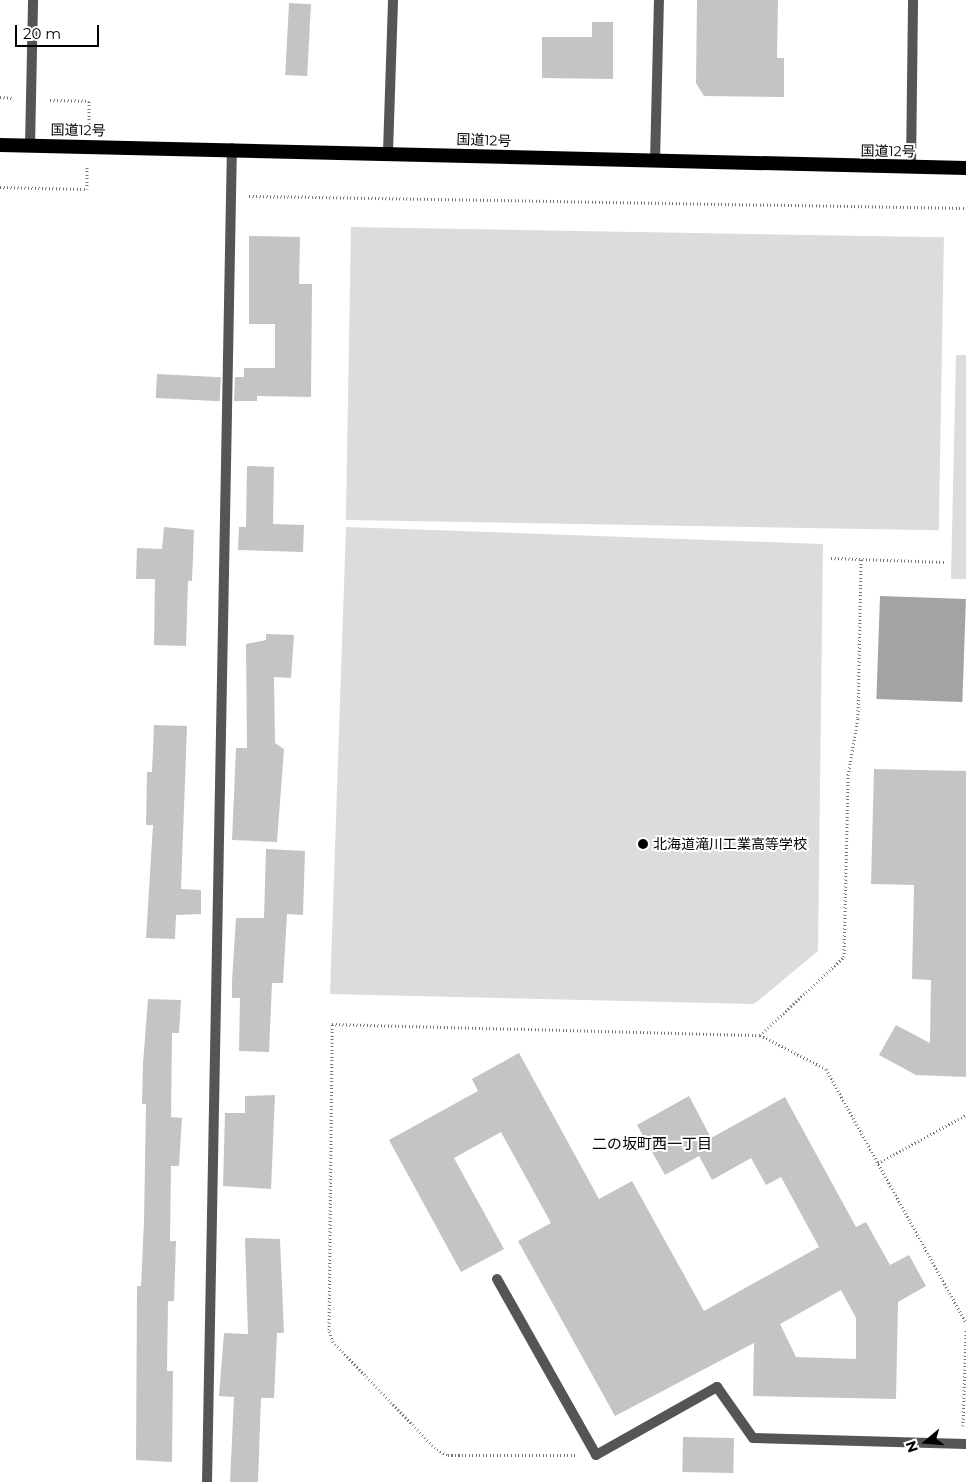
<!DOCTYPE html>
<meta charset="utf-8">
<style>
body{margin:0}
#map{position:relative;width:966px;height:1482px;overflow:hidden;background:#fff;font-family:Montserrat,"Noto Sans JP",sans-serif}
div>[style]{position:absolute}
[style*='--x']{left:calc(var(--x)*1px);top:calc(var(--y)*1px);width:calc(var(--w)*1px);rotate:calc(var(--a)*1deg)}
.green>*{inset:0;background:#dcdcdc;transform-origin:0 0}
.water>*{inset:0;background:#a3a3a3;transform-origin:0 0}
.building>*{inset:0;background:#c4c4c4;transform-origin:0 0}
.path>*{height:3px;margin-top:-1.5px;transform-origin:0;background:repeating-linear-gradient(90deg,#777 0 1px,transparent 0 3.5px)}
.service>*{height:10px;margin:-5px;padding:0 5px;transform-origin:5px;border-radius:5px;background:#555}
.minor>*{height:10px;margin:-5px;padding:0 5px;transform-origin:5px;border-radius:5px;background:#555}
.tertiary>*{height:10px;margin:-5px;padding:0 5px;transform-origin:5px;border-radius:5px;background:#555}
.trunk>*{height:14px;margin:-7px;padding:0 7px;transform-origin:7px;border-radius:7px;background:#000}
.dots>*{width:14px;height:14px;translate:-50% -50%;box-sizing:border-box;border:2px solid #fff;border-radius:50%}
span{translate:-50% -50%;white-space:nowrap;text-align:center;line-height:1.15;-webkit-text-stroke:4px #fff;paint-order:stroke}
.street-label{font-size:14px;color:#000}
.poi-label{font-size:14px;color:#000}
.left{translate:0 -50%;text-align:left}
.neighbourhood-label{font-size:15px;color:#000}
.north{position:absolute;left:901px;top:1417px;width:50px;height:50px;-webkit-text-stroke:4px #fff;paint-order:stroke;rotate:252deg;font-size:14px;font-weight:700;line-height:20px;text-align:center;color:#000}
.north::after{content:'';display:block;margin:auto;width:18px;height:22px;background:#000;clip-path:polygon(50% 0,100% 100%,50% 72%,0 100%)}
.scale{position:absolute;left:15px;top:25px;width:84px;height:22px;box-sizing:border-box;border:2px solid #000;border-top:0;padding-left:6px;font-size:15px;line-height:18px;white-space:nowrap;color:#000;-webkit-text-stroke:4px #fff;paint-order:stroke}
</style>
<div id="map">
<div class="green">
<div style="left:351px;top:227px;width:593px;height:293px;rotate:1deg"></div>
<div style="clip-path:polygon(956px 355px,966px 355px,966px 579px,951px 579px)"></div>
<div style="clip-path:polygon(346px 527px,823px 544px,818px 951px,754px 1004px,330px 994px)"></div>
</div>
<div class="water">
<div style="left:880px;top:596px;width:86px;height:103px;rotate:2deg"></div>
</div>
<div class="building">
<div style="clip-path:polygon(697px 0,778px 0,777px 58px,784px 58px,784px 97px,704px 96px,696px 83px)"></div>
<div style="left:289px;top:3px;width:22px;height:72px;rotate:3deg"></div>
<div style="clip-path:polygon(592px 22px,613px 22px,613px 79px,542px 78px,542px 37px,592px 37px)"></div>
<div style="clip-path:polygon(249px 236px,300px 237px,299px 284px,312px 284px,311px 397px,257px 396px,257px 401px,234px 401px,235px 377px,244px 377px,244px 368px,275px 368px,275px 324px,249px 324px)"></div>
<div style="left:157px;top:374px;width:64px;height:24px;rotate:3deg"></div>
<div style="clip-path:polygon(247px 466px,274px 467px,273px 524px,304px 525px,303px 552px,238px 550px,239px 527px,246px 527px)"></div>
<div style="clip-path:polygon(164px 527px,194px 530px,192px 581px,188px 581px,186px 646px,154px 645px,155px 579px,136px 579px,137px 548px,162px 549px)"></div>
<div style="clip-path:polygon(266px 634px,294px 635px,291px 678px,274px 677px,275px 743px,284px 749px,277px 842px,232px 840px,236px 748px,247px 748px,246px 644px,266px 640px)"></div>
<div style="clip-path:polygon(154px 725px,187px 726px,181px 889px,201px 890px,201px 914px,176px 915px,175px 939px,146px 938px,153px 825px,146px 825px,147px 772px,152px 772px)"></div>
<div style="clip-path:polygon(874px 769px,966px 771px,966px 1077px,916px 1075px,879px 1055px,896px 1025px,930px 1043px,931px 980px,912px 979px,914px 885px,871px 884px)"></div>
<div style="clip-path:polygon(266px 849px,305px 851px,303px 915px,287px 914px,283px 983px,272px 983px,269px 1052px,239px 1051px,240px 998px,232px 998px,232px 981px,236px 918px,264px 918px)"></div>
<div style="clip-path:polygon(148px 999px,181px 1000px,179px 1033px,172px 1033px,171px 1117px,182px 1118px,179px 1166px,171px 1166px,170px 1241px,176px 1241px,174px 1301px,168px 1301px,167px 1371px,173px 1371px,172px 1462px,136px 1460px,137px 1286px,141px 1286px,144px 1222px,146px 1104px,142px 1104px,143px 1064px)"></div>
<div style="clip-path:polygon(evenodd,519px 1053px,599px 1199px,632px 1181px,704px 1311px,819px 1247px,781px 1177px,766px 1185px,751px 1158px,712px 1180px,699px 1156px,665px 1175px,637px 1125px,689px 1096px,711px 1138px,785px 1097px,856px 1227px,866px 1222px,890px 1265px,909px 1255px,926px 1286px,898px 1302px,896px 1399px,753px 1396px,754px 1343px,615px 1416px,518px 1241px,551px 1223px,501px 1132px,454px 1158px,504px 1249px,461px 1272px,389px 1140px,478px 1091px,472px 1079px,519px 1053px,841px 1290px,856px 1318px,856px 1359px,796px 1357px,780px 1324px,841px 1290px)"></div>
<div style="clip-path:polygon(275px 1095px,271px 1189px,223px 1186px,225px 1113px,245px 1113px,245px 1096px)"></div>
<div style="clip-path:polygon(245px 1238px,280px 1239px,284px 1333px,277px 1333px,274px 1398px,261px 1398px,258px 1482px,230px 1482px,234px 1397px,219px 1396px,224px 1333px,248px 1334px)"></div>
<div style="left:683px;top:1437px;width:51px;height:35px;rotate:1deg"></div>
</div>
<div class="path">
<div style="--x:0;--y:97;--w:13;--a:4"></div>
<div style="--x:50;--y:100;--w:39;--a:1"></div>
<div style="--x:89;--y:101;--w:25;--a:90"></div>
<div style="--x:0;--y:187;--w:87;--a:1.3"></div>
<div style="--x:87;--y:189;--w:22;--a:-90"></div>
<div style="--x:249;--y:196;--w:717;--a:0.96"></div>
<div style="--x:831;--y:558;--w:114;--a:2"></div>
<div style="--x:760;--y:1035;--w:74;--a:27.3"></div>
<div style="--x:826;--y:1069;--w:290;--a:61.1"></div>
<div style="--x:878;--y:1163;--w:100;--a:-28.6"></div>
<div style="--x:963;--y:1426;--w:97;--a:-88.2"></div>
<div style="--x:575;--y:1455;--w:128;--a:180"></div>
<div style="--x:447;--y:1455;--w:14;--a:-150"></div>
<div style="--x:435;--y:1448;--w:147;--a:-133.9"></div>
<div style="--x:333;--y:1342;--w:13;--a:-108"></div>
<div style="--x:329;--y:1330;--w:306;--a:-89.4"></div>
<div style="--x:332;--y:1024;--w:428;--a:1.5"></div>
<div style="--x:760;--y:1035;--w:115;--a:-42.9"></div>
<div style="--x:844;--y:957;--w:182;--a:-88.7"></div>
<div style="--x:848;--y:775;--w:58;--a:-80"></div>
<div style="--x:858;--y:718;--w:159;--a:-88.9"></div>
</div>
<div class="service">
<div style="--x:497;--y:1279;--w:202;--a:60.6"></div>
<div style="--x:596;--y:1455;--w:139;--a:-29.3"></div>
<div style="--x:717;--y:1387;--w:62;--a:54.8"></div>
<div style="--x:753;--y:1438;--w:213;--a:1.6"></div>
</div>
<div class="minor">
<div style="--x:388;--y:152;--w:152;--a:-88.1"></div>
<div style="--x:655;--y:162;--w:162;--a:-88.6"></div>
<div style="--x:911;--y:167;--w:167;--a:-89.3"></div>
<div style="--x:207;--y:1482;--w:1334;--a:-88.93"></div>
</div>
<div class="tertiary">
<div style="--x:30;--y:146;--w:146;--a:-88.8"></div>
</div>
<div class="trunk">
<div style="--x:0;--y:145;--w:966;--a:1.36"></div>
</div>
<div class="dots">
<div style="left:643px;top:844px;background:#000"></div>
</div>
<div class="street-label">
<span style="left:78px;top:130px;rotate:1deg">国道12号</span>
<span style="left:484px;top:140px;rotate:2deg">国道12号</span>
<span style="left:888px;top:151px;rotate:1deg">国道12号</span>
</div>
<div class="poi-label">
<span class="left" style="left:653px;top:844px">北海道滝川工業高等学校</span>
</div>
<div class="neighbourhood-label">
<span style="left:652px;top:1144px">二の坂町西一丁目</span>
</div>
<div class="north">N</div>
<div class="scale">20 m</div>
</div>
